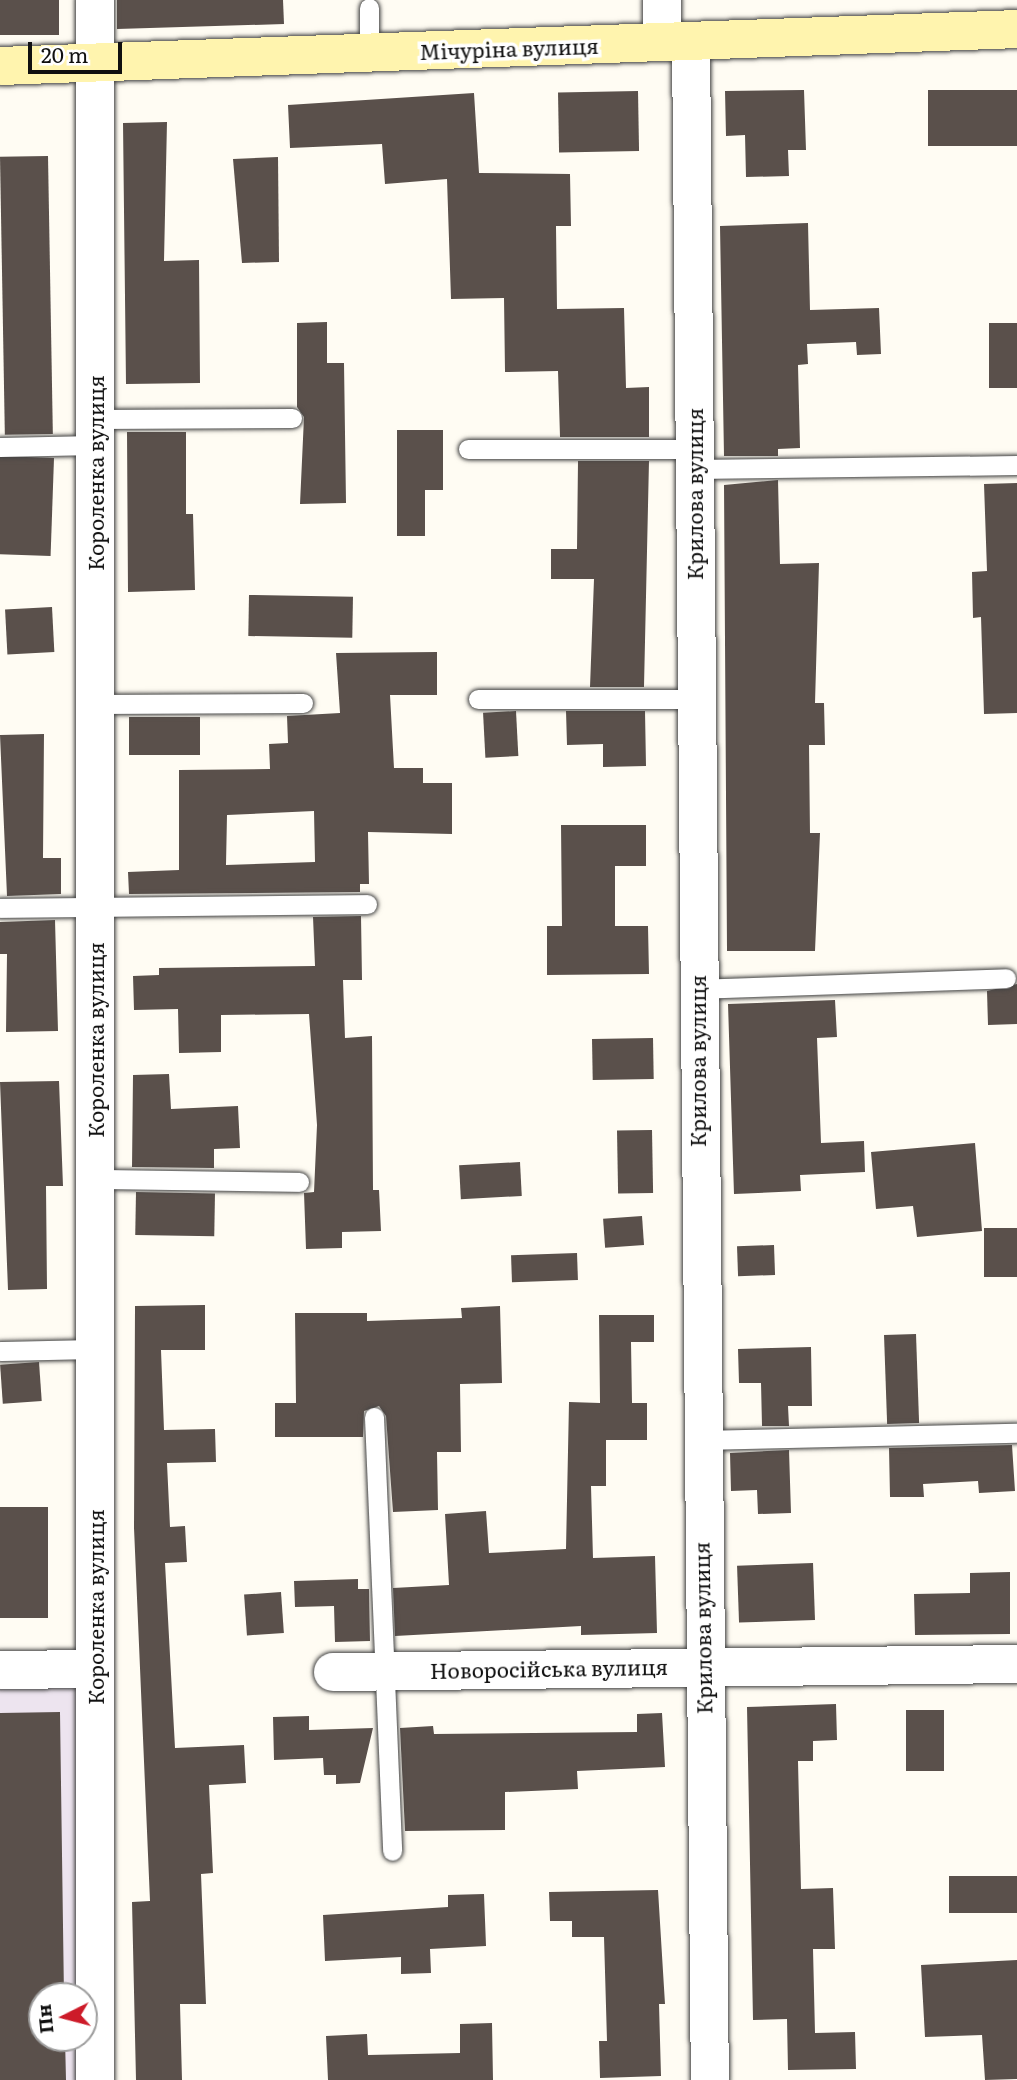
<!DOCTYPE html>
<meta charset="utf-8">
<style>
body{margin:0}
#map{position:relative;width:1017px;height:2080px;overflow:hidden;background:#fffcf3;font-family:Literata,serif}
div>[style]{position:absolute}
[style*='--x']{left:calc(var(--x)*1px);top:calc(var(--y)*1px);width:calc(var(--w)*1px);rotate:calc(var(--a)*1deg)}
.industrial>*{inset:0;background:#ede4ef}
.building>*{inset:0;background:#5a504b;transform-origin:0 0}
.roads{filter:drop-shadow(0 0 2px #434343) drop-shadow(0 0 2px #434343)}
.lane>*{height:19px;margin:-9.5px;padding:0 9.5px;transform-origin:9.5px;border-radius:9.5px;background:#fff}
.street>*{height:38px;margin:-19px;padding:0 19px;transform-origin:19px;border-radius:19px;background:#fff}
.secondary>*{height:38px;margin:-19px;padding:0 19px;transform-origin:19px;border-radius:19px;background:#fff4ae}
span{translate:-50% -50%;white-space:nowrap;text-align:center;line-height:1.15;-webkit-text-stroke:7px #fff;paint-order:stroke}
.street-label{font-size:21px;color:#101010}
.north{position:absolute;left:28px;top:1982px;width:70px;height:70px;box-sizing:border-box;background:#fff;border:2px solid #9f9f9f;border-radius:50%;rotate:264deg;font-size:19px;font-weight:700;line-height:28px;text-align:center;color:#101010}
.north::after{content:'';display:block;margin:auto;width:24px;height:32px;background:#cd1b29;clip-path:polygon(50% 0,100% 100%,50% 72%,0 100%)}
.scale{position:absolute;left:28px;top:42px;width:94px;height:32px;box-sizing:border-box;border:4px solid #101010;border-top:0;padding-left:9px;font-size:21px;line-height:24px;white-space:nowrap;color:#101010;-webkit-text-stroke:5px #fff;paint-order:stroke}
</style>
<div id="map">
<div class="industrial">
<div style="clip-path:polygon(evenodd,94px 1670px,94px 2080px,0 2080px,0 1671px,94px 1670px,42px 1996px,84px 1996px,84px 2038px,42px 2038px,42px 1996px)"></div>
</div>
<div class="building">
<div style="left:0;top:0;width:59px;height:35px"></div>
<div style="clip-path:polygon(117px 0,283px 0,284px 24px,117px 29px)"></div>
<div style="clip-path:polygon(804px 90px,806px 150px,788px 150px,789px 176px,746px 177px,745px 135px,726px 136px,725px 91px)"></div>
<div style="left:1017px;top:90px;width:56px;height:89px;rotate:90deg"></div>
<div style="left:638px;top:91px;width:60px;height:80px;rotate:89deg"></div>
<div style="clip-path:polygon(474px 93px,479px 173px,570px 174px,571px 226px,556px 226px,557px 309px,624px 308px,626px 388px,649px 387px,649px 437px,560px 437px,558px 371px,505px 372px,504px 298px,451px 299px,447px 179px,385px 184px,382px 144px,290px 148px,288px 105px)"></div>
<div style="clip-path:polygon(167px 122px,164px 261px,199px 260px,200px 383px,126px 384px,123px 123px)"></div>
<div style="left:48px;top:156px;width:278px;height:48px;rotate:89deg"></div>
<div style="clip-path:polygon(278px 157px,279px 262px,242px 263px,233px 159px)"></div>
<div style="clip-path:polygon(808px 223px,810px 310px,879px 308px,881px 354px,857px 355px,856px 342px,807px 344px,808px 364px,798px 365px,800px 448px,778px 449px,778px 456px,724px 456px,720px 226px)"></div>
<div style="clip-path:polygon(327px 322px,327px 363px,344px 363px,346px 503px,300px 504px,304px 417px,297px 407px,297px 323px)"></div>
<div style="left:1017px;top:323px;width:65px;height:28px;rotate:90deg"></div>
<div style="clip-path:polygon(397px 430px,443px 430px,443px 490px,425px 490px,425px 536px,397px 536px)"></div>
<div style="clip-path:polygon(127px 432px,186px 432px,186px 514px,193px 514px,195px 590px,128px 592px)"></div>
<div style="left:54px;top:458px;width:98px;height:54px;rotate:92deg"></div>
<div style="clip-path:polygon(578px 461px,649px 461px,644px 687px,590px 687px,594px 579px,551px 579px,551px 549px,577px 549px)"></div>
<div style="clip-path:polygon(778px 480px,780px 564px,819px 563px,815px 703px,824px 703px,825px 745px,809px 745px,810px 833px,820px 833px,815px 951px,727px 951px,724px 485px)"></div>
<div style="clip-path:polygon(1017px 483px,1017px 713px,984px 714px,981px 617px,973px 618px,972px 572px,987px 571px,984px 484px)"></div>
<div style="left:249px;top:595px;width:104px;height:41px;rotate:1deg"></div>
<div style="left:52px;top:607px;width:45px;height:47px;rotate:87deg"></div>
<div style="clip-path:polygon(evenodd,437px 652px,437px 695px,390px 695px,394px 768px,423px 768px,423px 783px,452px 783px,452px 834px,368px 832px,369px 884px,360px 884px,360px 892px,129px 894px,128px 872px,179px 870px,179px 770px,270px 769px,269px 744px,288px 743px,287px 716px,340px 713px,336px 653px,437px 652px,314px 811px,315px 862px,226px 865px,227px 815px,314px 811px)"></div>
<div style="left:516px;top:711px;width:45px;height:33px;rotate:87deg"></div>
<div style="clip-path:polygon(566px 711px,645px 711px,646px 766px,603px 767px,603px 744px,567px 745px)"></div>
<div style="left:200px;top:717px;width:38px;height:71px;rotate:90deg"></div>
<div style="clip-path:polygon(44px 734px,43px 858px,61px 858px,61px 894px,7px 896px,0 735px)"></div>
<div style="clip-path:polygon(561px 825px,646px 825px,646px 866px,615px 866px,615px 926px,648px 926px,649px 974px,547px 975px,547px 926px,562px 926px)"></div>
<div style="clip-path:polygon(361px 916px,362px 980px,343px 980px,345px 1038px,372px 1036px,373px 1190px,379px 1190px,381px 1231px,342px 1232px,342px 1248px,306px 1249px,304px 1193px,314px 1192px,317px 1125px,309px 1014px,221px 1015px,221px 1052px,179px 1053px,178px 1009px,134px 1010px,133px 976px,159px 975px,159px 968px,315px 966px,313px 917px)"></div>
<div style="clip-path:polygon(55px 920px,58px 1031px,6px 1032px,7px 954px,0 954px,0 922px)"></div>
<div style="clip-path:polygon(1017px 984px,1017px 1024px,988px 1025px,987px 991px)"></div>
<div style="clip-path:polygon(835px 1000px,837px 1037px,817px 1038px,821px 1143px,864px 1141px,865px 1172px,800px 1175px,801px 1191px,734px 1194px,728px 1004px)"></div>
<div style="left:653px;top:1038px;width:41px;height:61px;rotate:89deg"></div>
<div style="clip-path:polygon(169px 1074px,171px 1109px,238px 1106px,240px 1148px,214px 1149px,214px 1168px,132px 1167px,133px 1075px)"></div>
<div style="clip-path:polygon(59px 1081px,63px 1186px,46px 1186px,47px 1289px,8px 1290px,0 1082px)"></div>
<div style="left:652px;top:1130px;width:63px;height:35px;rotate:89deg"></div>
<div style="clip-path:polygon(975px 1143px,982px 1231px,917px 1237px,913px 1206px,876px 1209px,871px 1152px)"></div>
<div style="left:520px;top:1162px;width:34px;height:61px;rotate:87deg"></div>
<div style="left:136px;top:1192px;width:79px;height:43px;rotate:1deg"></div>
<div style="left:642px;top:1216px;width:29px;height:39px;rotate:86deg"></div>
<div style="left:1017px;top:1228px;width:49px;height:33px;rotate:90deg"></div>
<div style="left:774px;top:1245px;width:30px;height:37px;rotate:88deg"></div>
<div style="left:577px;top:1253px;width:27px;height:66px;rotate:88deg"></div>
<div style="clip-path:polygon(205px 1305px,205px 1350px,161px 1350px,164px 1430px,215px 1429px,216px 1462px,167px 1463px,170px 1527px,185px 1526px,187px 1562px,165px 1563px,175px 1748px,244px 1745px,246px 1783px,209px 1785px,213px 1873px,201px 1874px,206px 2004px,180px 2004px,182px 2080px,136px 2080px,132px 1902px,150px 1901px,134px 1528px,135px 1306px)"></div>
<div style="clip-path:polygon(500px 1306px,502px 1383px,460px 1384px,461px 1452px,437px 1452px,438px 1510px,393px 1512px,386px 1416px,379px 1406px,364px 1411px,363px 1437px,275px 1437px,275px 1403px,296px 1403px,295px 1313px,367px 1313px,367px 1321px,462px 1318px,461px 1308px)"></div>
<div style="clip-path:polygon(599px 1315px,654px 1315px,654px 1342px,631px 1342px,632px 1403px,647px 1403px,647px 1440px,606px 1440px,606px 1486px,591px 1486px,593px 1558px,655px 1556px,657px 1633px,581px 1635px,581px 1626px,395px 1636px,393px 1588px,449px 1585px,445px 1514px,486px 1511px,489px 1553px,566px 1549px,569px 1402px,600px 1403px)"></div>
<div style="left:916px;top:1334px;width:89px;height:32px;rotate:88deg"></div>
<div style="clip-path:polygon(811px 1347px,812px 1406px,788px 1406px,789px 1426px,762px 1426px,761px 1383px,739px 1383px,738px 1349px)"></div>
<div style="left:39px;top:1362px;width:39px;height:39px;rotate:86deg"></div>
<div style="clip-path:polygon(1012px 1445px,1015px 1491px,979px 1493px,978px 1481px,923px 1484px,924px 1497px,890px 1497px,889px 1448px)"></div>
<div style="clip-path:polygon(789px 1450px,791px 1513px,758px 1514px,757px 1490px,731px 1491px,730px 1453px)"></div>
<div style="left:0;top:1507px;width:48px;height:111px"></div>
<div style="left:813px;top:1563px;width:57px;height:76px;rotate:88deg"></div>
<div style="clip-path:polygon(1010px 1572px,1010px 1634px,915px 1635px,914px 1594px,970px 1593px,970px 1573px)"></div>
<div style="clip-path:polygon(358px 1579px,358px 1589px,369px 1589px,370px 1641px,335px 1642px,334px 1606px,295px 1607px,294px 1581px)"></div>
<div style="left:281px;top:1592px;width:41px;height:37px;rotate:86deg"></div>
<div style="clip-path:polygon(836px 1704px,837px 1740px,813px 1741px,813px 1761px,798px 1761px,801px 1889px,833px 1888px,835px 1949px,813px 1949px,815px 2033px,855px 2032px,856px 2069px,788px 2070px,787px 2019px,753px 2020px,747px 1707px)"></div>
<div style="left:944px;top:1710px;width:61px;height:38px;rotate:90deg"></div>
<div style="clip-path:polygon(60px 1712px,64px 1996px,42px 1996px,42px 2038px,65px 2038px,66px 2080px,0 2080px,0 1713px)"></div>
<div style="clip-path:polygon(662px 1713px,665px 1767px,577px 1771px,578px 1789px,505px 1792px,505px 1830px,405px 1831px,400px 1728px,433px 1726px,434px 1734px,637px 1732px,637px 1714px)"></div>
<div style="clip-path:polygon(309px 1716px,309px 1730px,373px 1728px,360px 1783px,336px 1784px,336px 1775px,324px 1775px,323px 1758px,274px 1760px,273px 1717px)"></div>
<div style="left:1017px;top:1876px;width:37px;height:68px;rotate:90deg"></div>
<div style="clip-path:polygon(658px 1890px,665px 2004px,659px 2004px,661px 2076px,600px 2078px,599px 2041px,607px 2041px,604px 1937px,572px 1937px,572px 1921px,550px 1921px,549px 1892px)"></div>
<div style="clip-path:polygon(484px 1894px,486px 1946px,430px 1949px,431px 1973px,401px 1974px,401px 1957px,325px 1961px,323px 1915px,448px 1907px,448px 1895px)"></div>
<div style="clip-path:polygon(1017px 1960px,1017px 2079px,985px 2080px,982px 2035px,925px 2037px,921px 1965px)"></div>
<div style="clip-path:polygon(492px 2023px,493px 2080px,328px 2080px,326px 2036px,367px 2034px,368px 2055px,460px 2053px,460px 2024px)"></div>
</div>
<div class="roads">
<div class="lane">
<div style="--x:369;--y:8;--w:45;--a:90"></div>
<div style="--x:95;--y:419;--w:197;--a:-0.3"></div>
<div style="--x:0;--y:447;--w:95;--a:-1.2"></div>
<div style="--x:468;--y:449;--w:226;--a:0"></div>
<div style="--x:694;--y:469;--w:323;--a:-0.7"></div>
<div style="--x:478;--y:699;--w:217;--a:0"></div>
<div style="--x:95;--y:704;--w:208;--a:-0.3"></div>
<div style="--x:0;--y:908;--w:367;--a:-0.6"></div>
<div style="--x:697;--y:989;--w:309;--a:-2"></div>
<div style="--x:95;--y:1179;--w:204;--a:0.8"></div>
<div style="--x:0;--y:1351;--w:95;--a:-1.2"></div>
<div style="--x:374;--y:1417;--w:434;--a:87.6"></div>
<div style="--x:700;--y:1440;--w:317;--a:-1.3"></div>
</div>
<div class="street">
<div style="--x:95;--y:0;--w:2080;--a:90"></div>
<div style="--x:662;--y:0;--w:42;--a:90"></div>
<div style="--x:691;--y:41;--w:2039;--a:89.47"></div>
<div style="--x:0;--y:1670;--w:94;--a:-0.6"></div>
<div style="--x:333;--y:1672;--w:684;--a:-0.67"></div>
</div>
<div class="secondary">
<div style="--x:0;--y:66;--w:1018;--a:-2.08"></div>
</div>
</div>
<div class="street-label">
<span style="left:509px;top:48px;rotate:-2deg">Мічуріна вулиця</span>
<span style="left:95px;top:473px;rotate:-90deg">Короленка вулиця</span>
<span style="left:694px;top:494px;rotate:-90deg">Крилова вулиця</span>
<span style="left:95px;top:1040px;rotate:-90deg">Короленка вулиця</span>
<span style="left:697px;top:1061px;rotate:-90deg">Крилова вулиця</span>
<span style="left:95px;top:1607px;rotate:-90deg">Короленка вулиця</span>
<span style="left:702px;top:1628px;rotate:-91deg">Крилова вулиця</span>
<span style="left:549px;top:1668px;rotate:-1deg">Новоросійська вулиця</span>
</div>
<div class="north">Пн</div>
<div class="scale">20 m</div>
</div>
